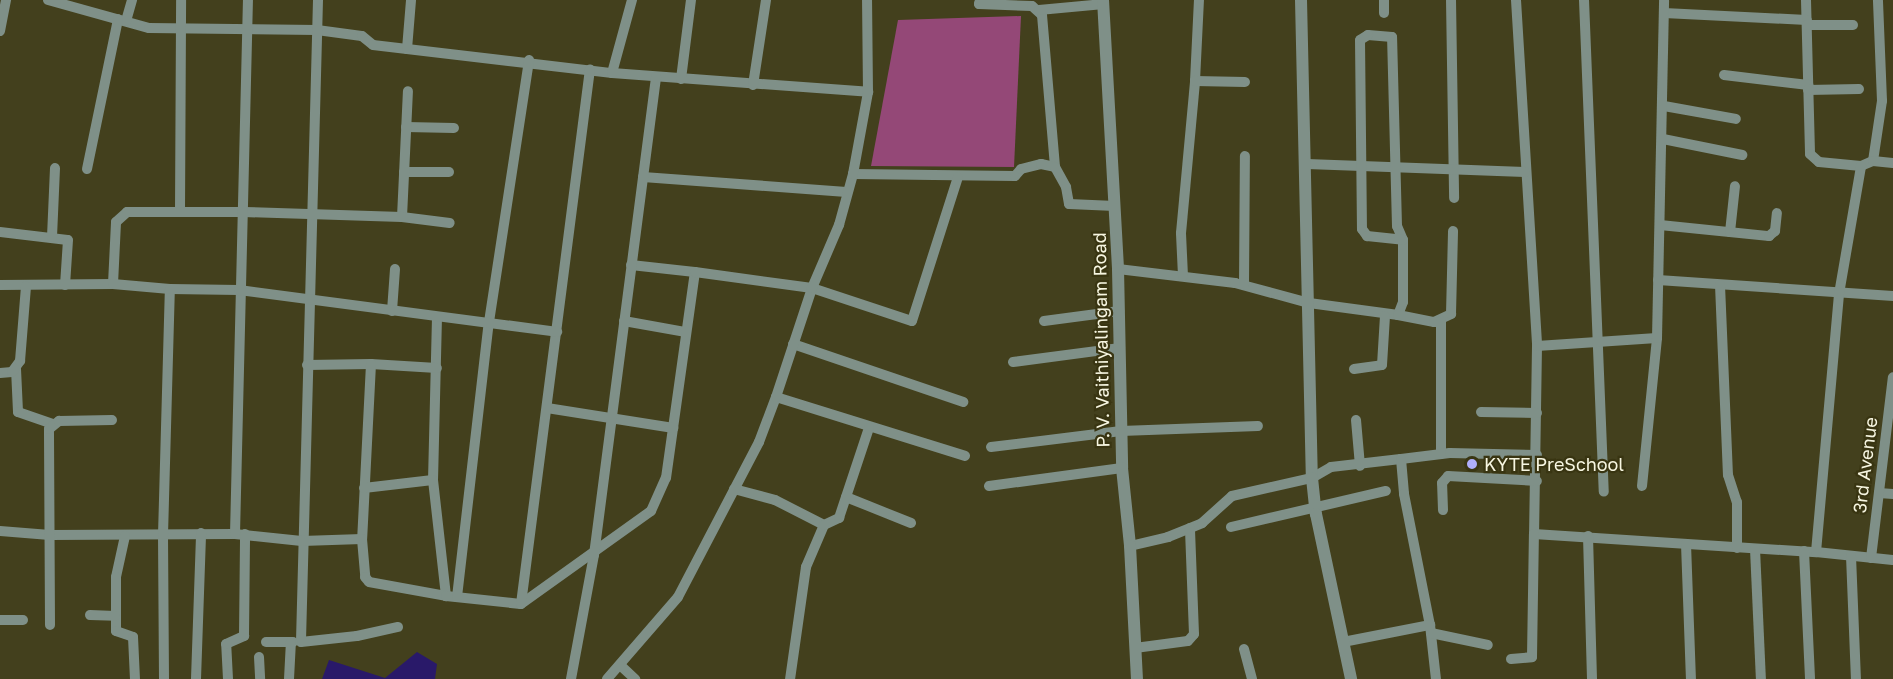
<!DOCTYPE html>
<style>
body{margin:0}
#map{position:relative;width:1893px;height:679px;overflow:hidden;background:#43401d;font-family:"Golos Text",sans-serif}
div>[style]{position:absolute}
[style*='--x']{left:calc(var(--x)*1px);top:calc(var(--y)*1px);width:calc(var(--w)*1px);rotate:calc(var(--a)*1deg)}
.green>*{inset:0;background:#944877}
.water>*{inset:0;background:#291969}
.minor>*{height:10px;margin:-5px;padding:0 5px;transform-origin:5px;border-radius:5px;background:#7f9088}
.tertiary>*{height:12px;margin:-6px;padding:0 6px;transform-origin:6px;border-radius:6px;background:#7f9088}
.dots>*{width:16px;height:16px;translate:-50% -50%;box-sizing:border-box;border:3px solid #393512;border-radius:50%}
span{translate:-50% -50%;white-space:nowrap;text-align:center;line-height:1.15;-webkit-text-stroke:4.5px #393512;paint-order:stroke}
.street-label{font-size:18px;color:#f7f6e1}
.poi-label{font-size:18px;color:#f7f6e1}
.left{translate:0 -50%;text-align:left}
</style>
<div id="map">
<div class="green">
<div style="clip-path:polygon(1021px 16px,1014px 167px,871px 166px,898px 20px)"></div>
</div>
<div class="water">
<div style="clip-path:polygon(417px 652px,437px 664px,435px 679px,322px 679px,329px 660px,385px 678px)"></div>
</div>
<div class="minor">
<div style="--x:48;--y:0;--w:105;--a:15.5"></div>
<div style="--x:149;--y:28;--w:168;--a:0.7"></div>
<div style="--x:317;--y:30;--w:45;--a:7.6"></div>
<div style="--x:362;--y:36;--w:14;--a:39"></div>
<div style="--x:373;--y:45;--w:241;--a:6.7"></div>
<div style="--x:612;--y:73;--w:257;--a:4.2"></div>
<div style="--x:318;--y:0;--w:642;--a:91.52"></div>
<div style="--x:301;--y:642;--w:56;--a:-6.1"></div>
<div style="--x:357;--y:636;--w:42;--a:-12.4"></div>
<div style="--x:980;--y:0;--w:4;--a:104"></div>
<div style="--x:979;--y:4;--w:53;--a:2.2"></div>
<div style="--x:1032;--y:6;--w:13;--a:42"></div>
<div style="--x:1042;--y:15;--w:153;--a:85.1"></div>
<div style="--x:1384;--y:0;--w:13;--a:90"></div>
<div style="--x:1451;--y:0;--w:198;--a:89.1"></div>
<div style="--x:1516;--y:0;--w:347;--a:86.5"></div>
<div style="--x:1537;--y:346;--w:188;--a:90.9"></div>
<div style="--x:1534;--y:534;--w:283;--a:3.7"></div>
<div style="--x:1816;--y:552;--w:77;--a:5.9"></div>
<div style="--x:1584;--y:0;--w:492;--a:87.7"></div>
<div style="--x:1806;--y:0;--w:154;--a:88.5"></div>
<div style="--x:1810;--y:154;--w:12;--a:42"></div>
<div style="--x:1819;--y:162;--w:42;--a:5.4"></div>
<div style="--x:1861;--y:166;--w:13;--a:-23"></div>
<div style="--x:1873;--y:161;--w:61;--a:-81.5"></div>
<div style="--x:1882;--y:101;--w:101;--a:-92.3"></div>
<div style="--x:1039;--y:10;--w:65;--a:-5.3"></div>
<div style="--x:1664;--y:13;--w:143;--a:2.8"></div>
<div style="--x:126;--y:21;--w:22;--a:-74"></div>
<div style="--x:1807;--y:25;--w:46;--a:0"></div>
<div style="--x:0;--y:31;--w:32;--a:-79"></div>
<div style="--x:407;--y:49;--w:49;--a:-85.3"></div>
<div style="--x:612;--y:73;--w:76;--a:-74.7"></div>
<div style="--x:1724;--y:75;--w:85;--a:6.8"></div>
<div style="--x:681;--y:79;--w:80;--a:-82.8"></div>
<div style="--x:1195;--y:81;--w:81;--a:-87.2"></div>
<div style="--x:753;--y:85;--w:86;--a:-81.3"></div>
<div style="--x:1808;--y:90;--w:51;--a:-1.1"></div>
<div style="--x:1664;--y:106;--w:73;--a:10.2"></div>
<div style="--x:406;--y:127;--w:48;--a:1.2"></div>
<div style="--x:1663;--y:139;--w:81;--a:11.4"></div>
<div style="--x:1873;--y:161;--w:20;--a:6"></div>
<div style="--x:1307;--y:164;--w:218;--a:2.1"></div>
<div style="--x:87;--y:169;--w:153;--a:-78.3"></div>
<div style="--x:404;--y:172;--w:45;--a:0"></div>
<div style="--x:853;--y:174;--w:162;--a:0.7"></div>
<div style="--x:1015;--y:176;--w:9;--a:-49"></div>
<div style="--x:1021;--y:169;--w:21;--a:-14"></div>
<div style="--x:1041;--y:164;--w:14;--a:12"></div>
<div style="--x:1055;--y:167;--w:23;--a:61"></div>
<div style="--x:1066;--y:187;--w:17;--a:80"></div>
<div style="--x:1069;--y:204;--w:46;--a:2.5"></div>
<div style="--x:643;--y:177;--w:204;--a:4.2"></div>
<div style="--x:180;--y:211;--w:211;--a:-89.7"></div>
<div style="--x:402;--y:217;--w:126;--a:-87.3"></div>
<div style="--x:1660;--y:225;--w:110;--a:5.8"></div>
<div style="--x:1769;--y:236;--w:8;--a:-40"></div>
<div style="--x:1775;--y:231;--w:18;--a:-84"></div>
<div style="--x:0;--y:232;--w:68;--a:6.7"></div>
<div style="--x:68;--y:240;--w:45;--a:93.8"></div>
<div style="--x:1730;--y:232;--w:46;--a:-83.8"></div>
<div style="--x:52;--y:237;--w:69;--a:-87.5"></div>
<div style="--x:631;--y:265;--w:64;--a:6.2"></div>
<div style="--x:1118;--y:269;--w:118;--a:6.8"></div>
<div style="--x:1235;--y:283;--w:77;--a:15.1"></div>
<div style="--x:1309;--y:303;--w:90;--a:7.7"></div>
<div style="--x:1398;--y:315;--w:14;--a:-69"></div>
<div style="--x:1403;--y:302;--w:62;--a:-90"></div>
<div style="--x:1403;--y:240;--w:15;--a:-113"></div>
<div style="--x:1397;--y:226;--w:189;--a:-91.5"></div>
<div style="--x:1392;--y:37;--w:24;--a:-175"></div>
<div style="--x:1368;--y:35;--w:9;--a:148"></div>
<div style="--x:1360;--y:40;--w:189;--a:89.4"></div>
<div style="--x:1362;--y:229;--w:9;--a:54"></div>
<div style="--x:1367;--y:236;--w:36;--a:6"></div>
<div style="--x:1183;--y:276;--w:43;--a:-92.7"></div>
<div style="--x:1181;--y:233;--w:153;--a:-84.7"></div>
<div style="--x:1195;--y:81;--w:50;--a:1.1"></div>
<div style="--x:1658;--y:280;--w:236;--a:3.9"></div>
<div style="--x:113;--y:284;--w:62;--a:-87.2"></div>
<div style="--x:116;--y:222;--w:15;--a:-42"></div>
<div style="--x:127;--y:212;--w:117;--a:0"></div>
<div style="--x:244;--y:212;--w:158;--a:1.8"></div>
<div style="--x:402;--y:217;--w:48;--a:7.1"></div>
<div style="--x:0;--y:285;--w:113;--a:-0.5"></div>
<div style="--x:113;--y:284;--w:57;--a:5"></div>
<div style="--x:1244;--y:285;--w:129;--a:-89.6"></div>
<div style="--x:1720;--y:285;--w:190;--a:87.6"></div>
<div style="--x:1728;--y:475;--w:28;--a:72"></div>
<div style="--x:1737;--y:502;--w:46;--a:90"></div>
<div style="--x:392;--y:311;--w:42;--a:-85.9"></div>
<div style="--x:1398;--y:315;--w:37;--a:11"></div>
<div style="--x:1434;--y:322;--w:19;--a:-25"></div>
<div style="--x:1451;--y:314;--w:83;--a:-88.6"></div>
<div style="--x:437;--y:317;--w:163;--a:91.4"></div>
<div style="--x:433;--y:480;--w:117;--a:83.6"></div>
<div style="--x:624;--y:321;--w:63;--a:10.1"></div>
<div style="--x:1044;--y:321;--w:76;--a:-7.6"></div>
<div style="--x:1441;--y:321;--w:133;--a:90"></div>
<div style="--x:793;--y:344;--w:180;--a:18.8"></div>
<div style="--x:1537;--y:346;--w:120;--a:-3.8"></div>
<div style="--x:1013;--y:362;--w:108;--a:-7.5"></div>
<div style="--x:371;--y:364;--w:66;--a:3.5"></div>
<div style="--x:307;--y:365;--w:64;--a:-0.9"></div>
<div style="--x:371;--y:364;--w:175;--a:92.9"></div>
<div style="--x:362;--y:539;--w:38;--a:85"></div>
<div style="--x:365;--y:577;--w:6;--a:51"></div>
<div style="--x:369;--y:582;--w:78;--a:10.3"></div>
<div style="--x:446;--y:596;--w:75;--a:6.1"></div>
<div style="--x:521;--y:604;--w:160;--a:-35.6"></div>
<div style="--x:651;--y:511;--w:36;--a:-66"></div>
<div style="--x:666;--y:478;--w:208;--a:-82"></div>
<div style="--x:695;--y:272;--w:118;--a:7.8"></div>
<div style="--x:812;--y:288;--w:105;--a:18.3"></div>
<div style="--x:912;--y:321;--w:151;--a:-72.3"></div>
<div style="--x:16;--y:369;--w:43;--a:87.3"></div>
<div style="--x:18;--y:412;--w:36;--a:19"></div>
<div style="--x:1354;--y:369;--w:28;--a:-8"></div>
<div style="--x:1382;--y:365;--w:49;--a:-86.5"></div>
<div style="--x:0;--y:373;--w:12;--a:-5"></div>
<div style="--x:12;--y:372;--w:14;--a:-54"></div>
<div style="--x:20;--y:361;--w:75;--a:-85.4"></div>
<div style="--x:776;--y:397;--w:198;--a:17.3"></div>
<div style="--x:547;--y:408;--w:128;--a:9"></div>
<div style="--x:1481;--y:412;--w:56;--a:1"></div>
<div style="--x:1356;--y:420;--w:46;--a:85"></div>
<div style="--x:991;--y:447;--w:131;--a:-7"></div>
<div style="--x:1121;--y:431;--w:137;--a:-2.1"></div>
<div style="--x:1401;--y:459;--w:49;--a:-7"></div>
<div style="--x:1450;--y:453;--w:87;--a:1.3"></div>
<div style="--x:989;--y:486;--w:134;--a:-7.7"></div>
<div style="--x:1642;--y:486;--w:149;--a:-84.2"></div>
<div style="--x:1657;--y:338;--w:338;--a:-88.8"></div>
<div style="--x:364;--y:488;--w:69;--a:-6.6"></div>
<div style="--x:734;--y:489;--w:42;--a:15"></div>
<div style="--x:775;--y:500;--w:55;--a:27"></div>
<div style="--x:824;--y:525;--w:46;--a:113.2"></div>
<div style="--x:806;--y:567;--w:113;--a:98.1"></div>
<div style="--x:1879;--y:493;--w:14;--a:4"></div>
<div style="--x:846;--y:497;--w:70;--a:21.8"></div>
<div style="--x:1443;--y:510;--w:27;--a:-92"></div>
<div style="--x:1442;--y:483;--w:9;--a:-49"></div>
<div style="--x:1448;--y:476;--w:89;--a:3.2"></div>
<div style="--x:824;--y:525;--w:17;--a:-25"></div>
<div style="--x:839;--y:518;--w:95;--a:-71.6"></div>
<div style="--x:1231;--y:527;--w:159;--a:-13.1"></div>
<div style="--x:0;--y:531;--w:50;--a:4.6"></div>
<div style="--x:50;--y:535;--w:185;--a:-0.3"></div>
<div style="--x:235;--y:534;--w:67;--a:6"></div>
<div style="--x:302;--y:541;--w:60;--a:-1.9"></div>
<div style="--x:235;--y:534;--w:534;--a:-88.61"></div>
<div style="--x:125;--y:536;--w:42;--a:102.4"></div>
<div style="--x:116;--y:577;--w:54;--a:90"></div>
<div style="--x:116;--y:631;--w:18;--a:19"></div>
<div style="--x:133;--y:637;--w:42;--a:87.3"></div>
<div style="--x:1588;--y:536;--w:143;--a:88.4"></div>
<div style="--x:1686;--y:544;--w:135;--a:87.9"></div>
<div style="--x:1130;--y:546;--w:39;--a:-13"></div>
<div style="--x:1168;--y:537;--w:37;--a:-22"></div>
<div style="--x:1202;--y:523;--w:40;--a:-42"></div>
<div style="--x:1232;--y:496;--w:82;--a:-12.7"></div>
<div style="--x:1312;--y:478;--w:22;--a:-30"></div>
<div style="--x:1331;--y:467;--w:70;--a:-6.5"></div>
<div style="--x:1401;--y:459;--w:35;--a:85"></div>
<div style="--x:1404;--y:494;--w:134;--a:78.8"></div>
<div style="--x:1430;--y:625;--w:54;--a:83.7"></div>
<div style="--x:1755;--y:549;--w:130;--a:87.4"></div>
<div style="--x:1804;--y:551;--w:128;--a:87.3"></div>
<div style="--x:1816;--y:552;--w:259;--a:-84.9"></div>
<div style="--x:1839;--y:294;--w:130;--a:-80.2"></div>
<div style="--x:1851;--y:556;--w:123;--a:87.7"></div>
<div style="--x:1871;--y:558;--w:182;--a:-83.1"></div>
<div style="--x:457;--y:597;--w:277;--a:-83.4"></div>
<div style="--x:489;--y:322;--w:265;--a:-81.3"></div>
<div style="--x:521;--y:604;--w:539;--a:-82.65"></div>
<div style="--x:90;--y:615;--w:25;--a:2"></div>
<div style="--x:0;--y:620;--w:23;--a:0"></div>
<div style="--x:50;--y:625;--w:196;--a:-90.3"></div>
<div style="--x:49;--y:429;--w:13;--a:-39"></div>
<div style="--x:59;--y:421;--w:53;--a:-1.1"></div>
<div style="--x:1431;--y:633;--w:58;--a:11.9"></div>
<div style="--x:266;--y:642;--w:27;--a:0"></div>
<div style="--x:1343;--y:642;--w:89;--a:-11.1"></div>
<div style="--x:1135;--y:648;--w:53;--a:-7.5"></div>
<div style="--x:1188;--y:641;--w:9;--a:-49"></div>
<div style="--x:1194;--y:634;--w:106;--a:-92.2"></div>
<div style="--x:1244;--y:649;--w:31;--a:75"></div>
<div style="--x:259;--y:657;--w:22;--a:87"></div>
<div style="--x:1511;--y:659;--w:21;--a:-5"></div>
<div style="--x:1532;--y:657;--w:123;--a:-89.1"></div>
<div style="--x:620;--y:665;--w:21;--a:43"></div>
<div style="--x:164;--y:679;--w:144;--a:-90.4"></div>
<div style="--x:163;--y:535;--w:246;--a:-88.4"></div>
<div style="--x:170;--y:289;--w:69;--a:0.8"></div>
<div style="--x:239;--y:290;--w:321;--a:7.5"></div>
<div style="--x:196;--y:679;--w:146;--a:-88"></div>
<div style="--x:228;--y:679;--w:35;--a:-93"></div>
<div style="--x:226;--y:644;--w:20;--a:-24"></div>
<div style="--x:244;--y:636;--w:102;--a:-89.4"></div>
<div style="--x:289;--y:679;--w:37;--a:-87"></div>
<div style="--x:571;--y:679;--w:126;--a:-79.5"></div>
<div style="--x:594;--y:555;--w:482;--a:-82.6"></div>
<div style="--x:607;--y:679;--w:108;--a:-49.1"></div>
<div style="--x:678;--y:597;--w:175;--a:-62.4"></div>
<div style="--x:759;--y:442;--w:48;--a:-69.3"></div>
<div style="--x:776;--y:397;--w:115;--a:-71.7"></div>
<div style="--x:812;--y:288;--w:69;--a:-66.8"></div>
<div style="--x:839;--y:225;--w:53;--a:-74.6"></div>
<div style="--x:853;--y:174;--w:83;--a:-79.6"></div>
<div style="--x:868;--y:92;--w:92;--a:-90.6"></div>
</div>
<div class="tertiary">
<div style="--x:1103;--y:0;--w:269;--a:86.8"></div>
<div style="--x:1118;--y:269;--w:199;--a:88.8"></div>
<div style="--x:1122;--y:468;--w:78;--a:84.1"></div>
<div style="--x:1130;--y:546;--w:133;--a:87"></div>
<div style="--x:1301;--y:0;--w:478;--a:88.7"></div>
<div style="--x:1312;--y:478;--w:36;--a:84"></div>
<div style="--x:1316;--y:514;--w:169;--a:78"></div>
</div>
<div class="dots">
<div style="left:1472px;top:464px;background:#afaefa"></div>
</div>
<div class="street-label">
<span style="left:1101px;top:340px;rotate:-91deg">P. V. Vaithiyalingam Road</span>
<span style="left:1865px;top:465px;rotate:-83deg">3rd Avenue</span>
</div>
<div class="poi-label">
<span class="left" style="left:1484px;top:464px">KYTE PreSchool</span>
</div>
</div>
